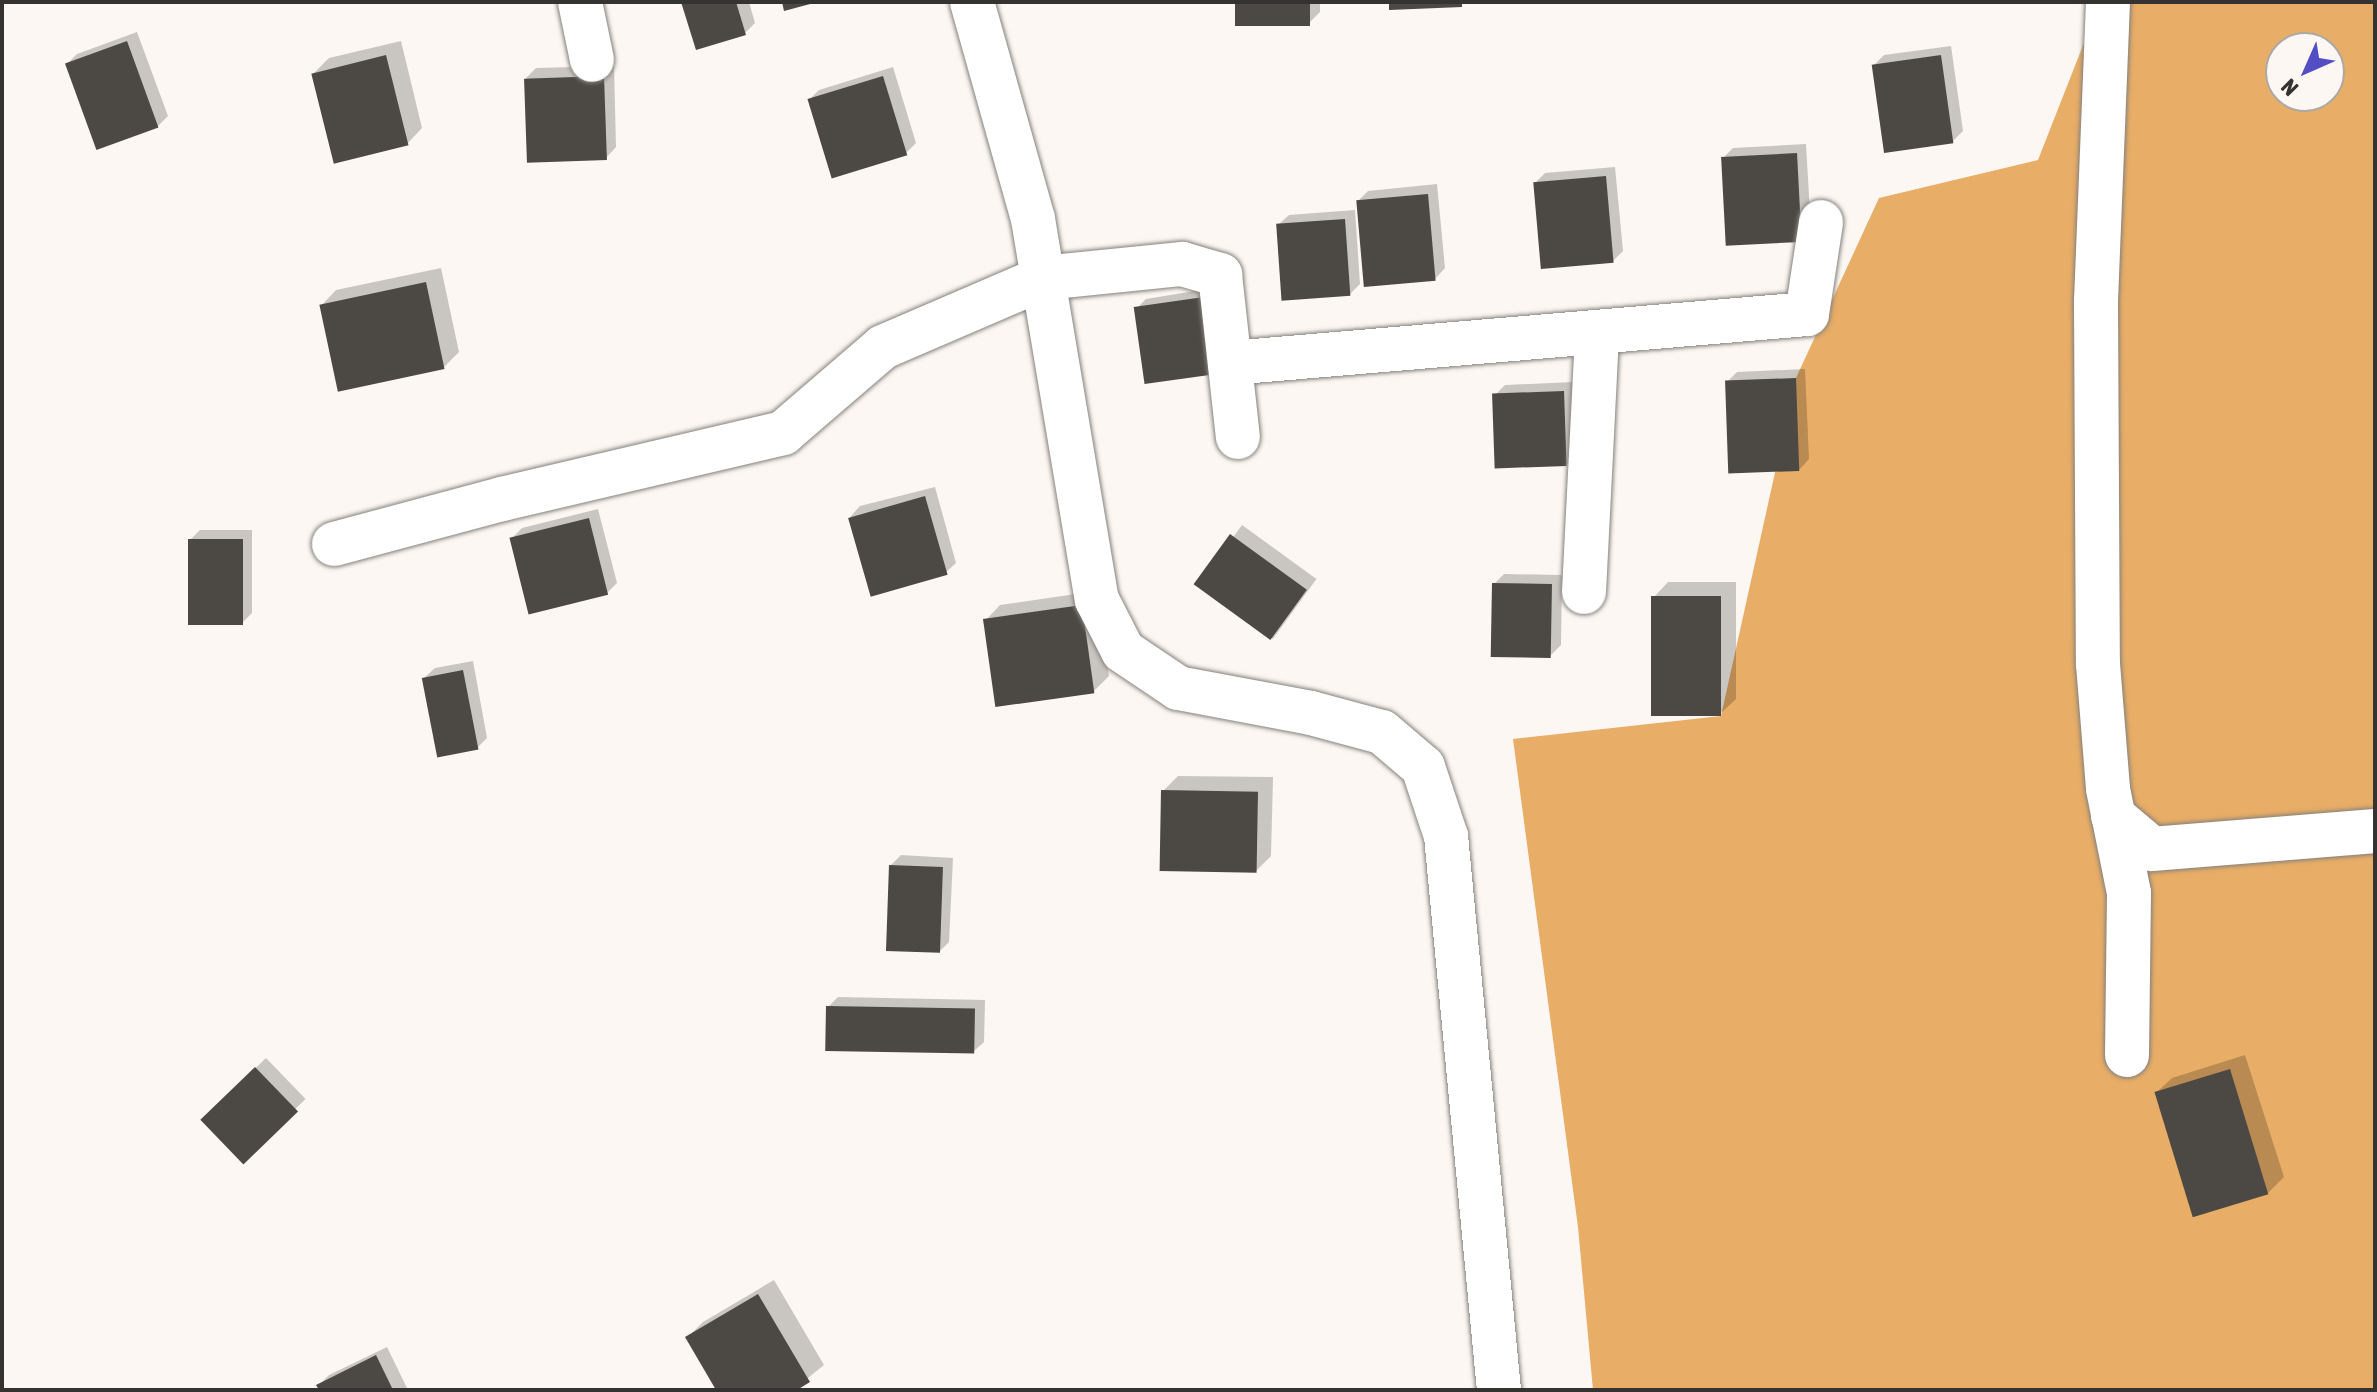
<!DOCTYPE html>
<style>
body{margin:0}
#map{position:relative;width:2377px;height:1392px;overflow:hidden;background:#fcf7f2;font-family:"Asap Condensed",sans-serif}
div>[style]{position:absolute}
[style*='--x']{left:calc(var(--x)*1px);top:calc(var(--y)*1px);width:calc(var(--w)*1px);rotate:calc(var(--a)*1deg)}
.forest>*{inset:0;background:#e8ad67}
.shadow>*{inset:0;background:#0003;transform-origin:0 0}
.building>*{inset:0;background:#4c4844;transform-origin:0 0}
.roads{filter:drop-shadow(0 0 2px #85817c) drop-shadow(0 0 2px #85817c)}
.minor>*{height:44px;margin:-22px;padding:0 22px;transform-origin:22px;border-radius:22px;background:#fff}
span{translate:-50% -50%;white-space:nowrap;text-align:center;line-height:1.15;-webkit-text-stroke:8px #fcf7f2;paint-order:stroke}
.frame{position:absolute;inset:0;border:4px solid #353331;pointer-events:none}
.north{position:absolute;left:2265px;top:32px;width:80px;height:80px;box-sizing:border-box;background:#fcf7f2;border:2px solid #aca9a5;border-radius:50%;rotate:225deg;font-size:22px;font-weight:700;line-height:32px;text-align:center;color:#353331}
.north::after{content:'';display:block;margin:auto;width:28px;height:36px;background:#544ec5;clip-path:polygon(50% 0,100% 100%,50% 72%,0 100%)}
</style>
<div id="map">
<div class="forest">
<div style="clip-path:polygon(evenodd,2100px 2px,2375px 2px,2375px 1390px,1593px 1390px,1578px 1227px,1513px 739px,1721px 716px,1796px 378px,1879px 198px,2038px 160px,2100px 2px,2281px 48px,2329px 48px,2329px 96px,2281px 96px,2281px 48px)"></div>
</div>
<div class="shadow">
<div style="clip-path:polygon(683px 2px,749px 2px,755px 23px,745px 33px)"></div>
<div style="clip-path:polygon(1237px 2px,1320px 2px,1320px 12px,1310px 22px)"></div>
<div style="clip-path:polygon(137px 32px,168px 116px,158px 126px,67px 64px,77px 54px)"></div>
<div style="clip-path:polygon(401px 41px,422px 128px,407px 144px,313px 74px,329px 58px)"></div>
<div style="clip-path:polygon(1951px 46px,1963px 131px,1953px 141px,1874px 65px,1884px 55px)"></div>
<div style="clip-path:polygon(614px 66px,616px 147px,606px 158px,526px 78px,536px 68px)"></div>
<div style="clip-path:polygon(893px 67px,916px 143px,906px 153px,809px 100px,819px 90px)"></div>
<div style="clip-path:polygon(1806px 144px,1811px 230px,1723px 158px,1733px 148px)"></div>
<div style="clip-path:polygon(1615px 167px,1623px 251px,1613px 261px,1535px 183px,1545px 173px)"></div>
<div style="clip-path:polygon(1437px 184px,1445px 268px,1435px 279px,1358px 201px,1368px 191px)"></div>
<div style="clip-path:polygon(1355px 210px,1360px 284px,1350px 294px,1278px 225px,1289px 215px)"></div>
<div style="clip-path:polygon(441px 268px,459px 352px,444px 367px,321px 306px,336px 290px)"></div>
<div style="clip-path:polygon(1213px 288px,1224px 362px,1136px 309px,1146px 299px)"></div>
<div style="clip-path:polygon(1805px 369px,1809px 459px,1799px 470px,1727px 382px,1737px 372px)"></div>
<div style="clip-path:polygon(1573px 382px,1577px 454px,1567px 464px,1495px 395px,1505px 385px)"></div>
<div style="clip-path:polygon(935px 487px,956px 563px,945px 573px,850px 517px,860px 506px)"></div>
<div style="clip-path:polygon(598px 509px,617px 583px,607px 593px,512px 538px,522px 528px)"></div>
<div style="left:1242px;top:525px;width:92px;height:74px;rotate:36deg"></div>
<div style="clip-path:polygon(200px 530px,252px 530px,252px 613px,242px 623px,190px 540px)"></div>
<div style="clip-path:polygon(1504px 574px,1562px 575px,1561px 645px,1551px 655px,1494px 584px)"></div>
<div style="clip-path:polygon(1668px 582px,1736px 582px,1736px 699px,1720px 714px,1653px 598px)"></div>
<div style="clip-path:polygon(1096px 591px,1109px 676px,1094px 691px,985px 621px,1000px 605px)"></div>
<div style="clip-path:polygon(473px 661px,487px 738px,477px 748px,424px 678px,435px 668px)"></div>
<div style="clip-path:polygon(1178px 776px,1273px 777px,1271px 856px,1256px 871px,1163px 791px)"></div>
<div style="clip-path:polygon(901px 855px,953px 858px,949px 942px,939px 952px,891px 865px)"></div>
<div style="clip-path:polygon(838px 997px,985px 1000px,984px 1042px,973px 1052px,828px 1007px)"></div>
<div style="clip-path:polygon(2245px 1055px,2284px 1177px,2268px 1193px,2156px 1093px,2172px 1078px)"></div>
<div style="left:266px;top:1058px;width:57px;height:88px;rotate:46deg"></div>
<div style="clip-path:polygon(774px 1280px,824px 1365px,793px 1390px,719px 1390px,688px 1337px,703px 1322px)"></div>
<div style="clip-path:polygon(387px 1347px,408px 1390px,321px 1390px,319px 1385px,329px 1375px)"></div>
</div>
<div class="building">
<div style="clip-path:polygon(681px 2px,736px 2px,746px 35px,696px 50px)"></div>
<div style="clip-path:polygon(782px 2px,814px 2px,814px 3px,784px 11px)"></div>
<div style="left:1235px;top:2px;width:75px;height:24px"></div>
<div style="clip-path:polygon(1389px 2px,1462px 2px,1462px 7px,1389px 10px)"></div>
<div style="left:127px;top:41px;width:92px;height:66px;rotate:70deg"></div>
<div style="left:386px;top:55px;width:93px;height:77px;rotate:76deg"></div>
<div style="left:1941px;top:55px;width:89px;height:70px;rotate:82deg"></div>
<div style="left:604px;top:76px;width:84px;height:80px;rotate:88deg"></div>
<div style="left:883px;top:76px;width:83px;height:79px;rotate:73deg"></div>
<div style="left:1797px;top:153px;width:89px;height:76px;rotate:87deg"></div>
<div style="left:1606px;top:176px;width:87px;height:73px;rotate:85deg"></div>
<div style="left:1428px;top:194px;width:87px;height:72px;rotate:85deg"></div>
<div style="left:1345px;top:219px;width:77px;height:69px;rotate:86deg"></div>
<div style="left:426px;top:282px;width:89px;height:109px;rotate:78deg"></div>
<div style="left:1204px;top:297px;width:78px;height:71px;rotate:82deg"></div>
<div style="left:1796px;top:378px;width:93px;height:71px;rotate:88deg"></div>
<div style="left:1564px;top:391px;width:75px;height:72px;rotate:88deg"></div>
<div style="left:925px;top:496px;width:82px;height:80px;rotate:74deg"></div>
<div style="left:589px;top:518px;width:79px;height:82px;rotate:76deg"></div>
<div style="left:1230px;top:534px;width:95px;height:62px;rotate:36deg"></div>
<div style="left:243px;top:539px;width:86px;height:55px;rotate:90deg"></div>
<div style="left:1492px;top:583px;width:60px;height:74px;rotate:1deg"></div>
<div style="left:1721px;top:596px;width:120px;height:70px;rotate:90deg"></div>
<div style="left:1082px;top:605px;width:89px;height:100px;rotate:82deg"></div>
<div style="left:463px;top:670px;width:81px;height:42px;rotate:79deg"></div>
<div style="left:1161px;top:790px;width:97px;height:81px;rotate:1deg"></div>
<div style="left:889px;top:865px;width:54px;height:86px;rotate:2deg"></div>
<div style="left:826px;top:1006px;width:149px;height:45px;rotate:1deg"></div>
<div style="left:255px;top:1067px;width:62px;height:76px;rotate:46deg"></div>
<div style="left:2230px;top:1069px;width:131px;height:79px;rotate:73deg"></div>
<div style="clip-path:polygon(758px 1294px,810px 1382px,797px 1390px,716px 1390px,685px 1337px)"></div>
<div style="clip-path:polygon(376px 1355px,393px 1390px,319px 1390px,316px 1385px)"></div>
</div>
<div class="roads">
<div class="minor">
<div style="--x:580;--y:2;--w:59;--a:78.3"></div>
<div style="--x:972;--y:2;--w:225;--a:74.3"></div>
<div style="--x:1033;--y:219;--w:386;--a:80.5"></div>
<div style="--x:1097;--y:600;--w:57;--a:63"></div>
<div style="--x:1123;--y:651;--w:66;--a:33.9"></div>
<div style="--x:1178;--y:688;--w:135;--a:10.6"></div>
<div style="--x:1311;--y:713;--w:73;--a:15"></div>
<div style="--x:1382;--y:732;--w:54;--a:40.5"></div>
<div style="--x:1423;--y:767;--w:73;--a:71.6"></div>
<div style="--x:1446;--y:836;--w:557;--a:84.54"></div>
<div style="--x:2108;--y:2;--w:300;--a:92.3"></div>
<div style="--x:2096;--y:302;--w:362;--a:89.7"></div>
<div style="--x:2098;--y:664;--w:125;--a:85.4"></div>
<div style="--x:2108;--y:789;--w:106;--a:78.6"></div>
<div style="--x:2129;--y:893;--w:162;--a:90.7"></div>
<div style="--x:1230;--y:363;--w:579;--a:-4.85"></div>
<div style="--x:1807;--y:314;--w:93;--a:-81.3"></div>
<div style="--x:334;--y:544;--w:174;--a:-15"></div>
<div style="--x:502;--y:499;--w:289;--a:-13.2"></div>
<div style="--x:783;--y:433;--w:132;--a:-40.7"></div>
<div style="--x:883;--y:347;--w:174;--a:-23.3"></div>
<div style="--x:1043;--y:278;--w:140;--a:-5.8"></div>
<div style="--x:1182;--y:264;--w:40;--a:16"></div>
<div style="--x:1220;--y:275;--w:163;--a:83.7"></div>
<div style="--x:1584;--y:592;--w:260;--a:-87.1"></div>
<div style="--x:2113;--y:816;--w:51;--a:40.2"></div>
<div style="--x:2152;--y:849;--w:224;--a:-4.6"></div>
</div>
</div>
<div class="frame"></div>
<div class="north">N</div>
</div>
